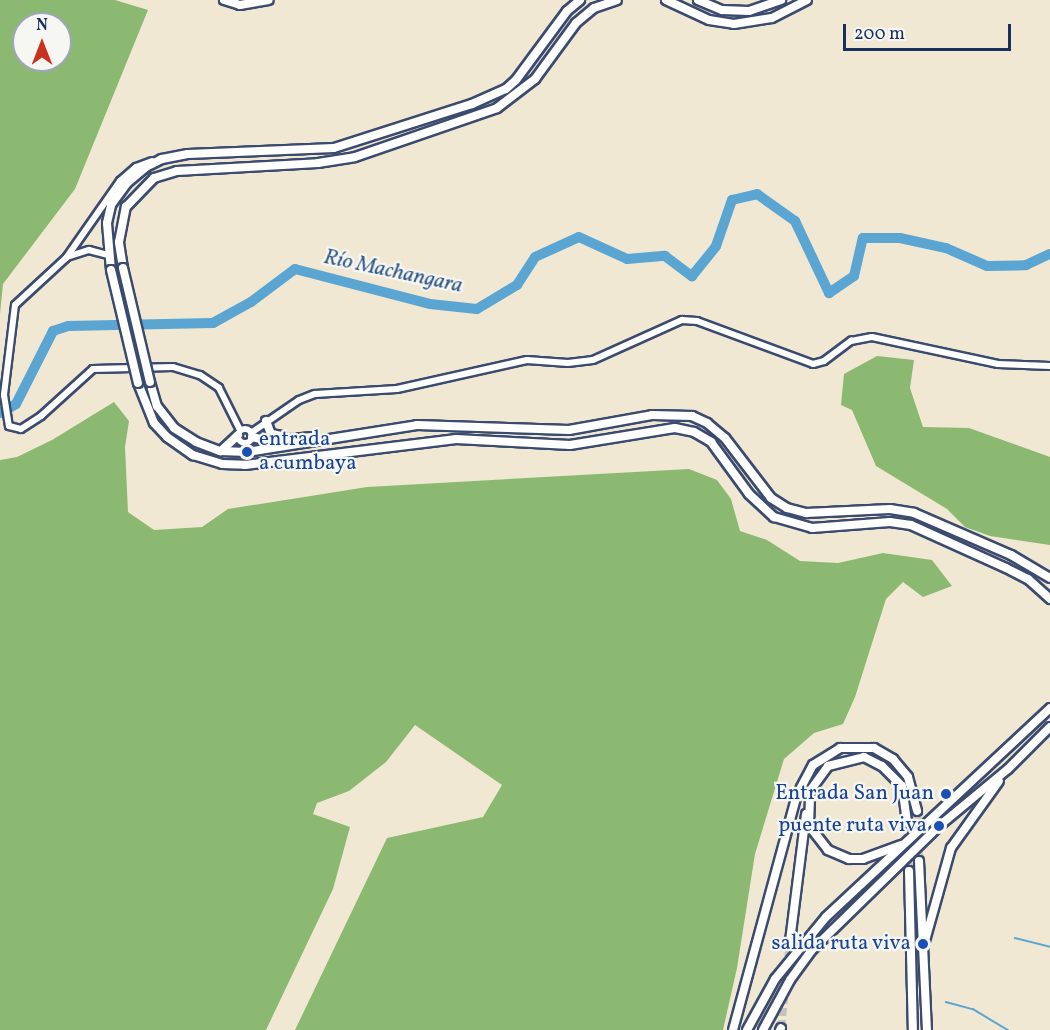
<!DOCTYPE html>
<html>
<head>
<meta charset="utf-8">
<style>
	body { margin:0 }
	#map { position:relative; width:1050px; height:1030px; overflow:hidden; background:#f0e8d2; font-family:Vollkorn,serif }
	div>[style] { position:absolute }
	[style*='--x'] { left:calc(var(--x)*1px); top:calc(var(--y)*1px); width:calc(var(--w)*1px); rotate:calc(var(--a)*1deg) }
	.forest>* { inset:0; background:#8cb972 }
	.stream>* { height:1.5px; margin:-0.75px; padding:0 0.75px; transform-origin:0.75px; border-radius:0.75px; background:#5aa5d2 }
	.river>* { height:10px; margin:-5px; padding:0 5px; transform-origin:5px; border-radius:5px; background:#5aa5d2 }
	.trunk-tunnel>* { height:8px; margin-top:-4px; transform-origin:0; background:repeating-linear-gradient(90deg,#c5c3bb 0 8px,transparent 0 12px) }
	.roads { filter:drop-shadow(2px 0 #3b4b6f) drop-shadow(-2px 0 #3b4b6f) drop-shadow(0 2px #3b4b6f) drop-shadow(0 -2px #3b4b6f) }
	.tertiary>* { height:6px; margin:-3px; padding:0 3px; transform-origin:3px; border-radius:3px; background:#fff }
	.tertiary>.ring { margin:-3px; padding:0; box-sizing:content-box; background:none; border:6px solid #fff; border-radius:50% }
	.primary>* { height:8px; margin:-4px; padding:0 4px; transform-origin:4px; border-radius:4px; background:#fff }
	.trunk>* { height:8px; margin:-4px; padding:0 4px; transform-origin:4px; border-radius:4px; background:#fff }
	.bridges { filter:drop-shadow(2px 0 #3b4b6f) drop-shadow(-2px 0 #3b4b6f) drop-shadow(0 2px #3b4b6f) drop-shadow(0 -2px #3b4b6f) }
	.trunk-bridge>* { height:8px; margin:-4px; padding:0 4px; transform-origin:4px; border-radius:4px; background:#fff }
	.dots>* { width:16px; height:16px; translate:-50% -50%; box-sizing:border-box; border:3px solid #f6f6f2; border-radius:50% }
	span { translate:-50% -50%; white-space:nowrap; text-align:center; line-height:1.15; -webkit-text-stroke:4.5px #f6f6f2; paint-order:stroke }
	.transit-label { font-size:21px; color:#164399 }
	.left { translate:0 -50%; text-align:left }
	.right { translate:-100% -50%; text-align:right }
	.water-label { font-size:22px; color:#315887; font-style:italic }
	.north { position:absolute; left:12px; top:12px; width:60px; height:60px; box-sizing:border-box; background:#f6f6f2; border:2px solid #9ea6b7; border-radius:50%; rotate:0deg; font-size:16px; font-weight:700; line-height:24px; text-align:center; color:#1b2f5e }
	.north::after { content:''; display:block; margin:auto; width:21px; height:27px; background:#c8321e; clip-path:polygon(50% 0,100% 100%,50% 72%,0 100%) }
	.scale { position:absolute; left:843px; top:24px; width:168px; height:27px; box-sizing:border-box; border:3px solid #1b2f5e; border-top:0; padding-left:8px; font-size:18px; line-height:21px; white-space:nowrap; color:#1b2f5e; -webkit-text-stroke:4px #f6f6f2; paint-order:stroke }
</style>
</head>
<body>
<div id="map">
	<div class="forest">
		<div style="clip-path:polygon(evenodd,0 0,115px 0,148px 10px,75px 189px,3px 284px,0 314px,0 0,24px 24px,60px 24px,60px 60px,24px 60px,24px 24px)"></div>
		<div style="clip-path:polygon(877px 356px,914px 360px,910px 388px,923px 427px,969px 428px,1050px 457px,1050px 545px,990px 536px,965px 527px,947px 509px,876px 466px,852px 410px,841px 405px,844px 374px)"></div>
		<div style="clip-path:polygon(114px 402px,129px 421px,125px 447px,128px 512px,154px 530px,202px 527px,228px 509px,367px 487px,689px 469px,717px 480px,731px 499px,740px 531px,767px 540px,800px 561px,838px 563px,883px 553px,932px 560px,952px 586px,923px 597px,903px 582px,886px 599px,855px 697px,843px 724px,814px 733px,784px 759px,755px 854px,737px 968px,723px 1030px,295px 1030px,387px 838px,483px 817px,502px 785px,415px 725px,386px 762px,349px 791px,317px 803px,313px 814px,350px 827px,333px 889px,266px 1030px,0 1030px,0 460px,17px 457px,52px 440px)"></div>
	</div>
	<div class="stream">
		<div style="--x:1015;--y:938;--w:36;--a:14"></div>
		<div style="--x:946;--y:1002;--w:28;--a:15"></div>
		<div style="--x:973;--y:1009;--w:41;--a:31"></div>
	</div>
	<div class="river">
		<div style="--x:0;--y:413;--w:18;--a:-29"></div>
		<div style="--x:16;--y:404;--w:82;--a:-63.1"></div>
		<div style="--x:53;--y:331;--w:16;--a:-18"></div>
		<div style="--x:68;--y:326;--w:145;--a:-1.2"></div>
		<div style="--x:213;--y:323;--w:43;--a:-28.9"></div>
		<div style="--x:251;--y:302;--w:55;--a:-36.9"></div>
		<div style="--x:295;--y:269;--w:139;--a:14.5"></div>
		<div style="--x:430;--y:304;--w:47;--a:6.1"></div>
		<div style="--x:477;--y:309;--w:47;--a:-31"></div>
		<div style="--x:517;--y:285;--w:33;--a:-57"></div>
		<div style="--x:535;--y:257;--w:48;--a:-24.4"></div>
		<div style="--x:579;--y:237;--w:53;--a:24.6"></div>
		<div style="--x:627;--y:259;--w:38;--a:-5"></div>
		<div style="--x:665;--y:256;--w:34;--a:37"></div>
		<div style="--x:692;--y:276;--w:38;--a:-51"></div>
		<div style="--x:716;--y:246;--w:49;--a:-70.8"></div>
		<div style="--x:732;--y:200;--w:26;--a:-13"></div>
		<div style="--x:757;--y:194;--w:47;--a:35.4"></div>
		<div style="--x:795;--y:221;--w:80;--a:64.7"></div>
		<div style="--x:829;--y:293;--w:30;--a:-34"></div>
		<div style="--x:854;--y:276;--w:39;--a:-77"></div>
		<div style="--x:863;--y:238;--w:37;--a:0"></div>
		<div style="--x:900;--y:238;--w:47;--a:12.3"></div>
		<div style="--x:946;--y:248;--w:45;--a:23.7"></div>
		<div style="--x:987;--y:266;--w:39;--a:-1"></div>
		<div style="--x:1026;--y:265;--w:26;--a:-25"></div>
	</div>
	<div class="trunk-tunnel">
		<div style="--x:917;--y:811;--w:50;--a:87.7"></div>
		<div style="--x:907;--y:823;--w:48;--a:87.6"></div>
		<div style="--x:781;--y:1028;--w:87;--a:-84.1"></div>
	</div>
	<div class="roads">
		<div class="tertiary">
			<div style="--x:152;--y:161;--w:17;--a:159"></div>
			<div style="--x:136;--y:167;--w:21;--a:139"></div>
			<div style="--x:120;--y:181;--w:94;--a:125"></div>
			<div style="--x:66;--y:258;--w:69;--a:137.3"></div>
			<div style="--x:15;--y:305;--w:91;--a:97"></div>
			<div style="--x:4;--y:395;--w:31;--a:81"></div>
			<div style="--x:9;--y:426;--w:12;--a:14"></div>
			<div style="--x:21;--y:429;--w:24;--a:-33"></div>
			<div style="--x:41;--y:416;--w:70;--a:-42.1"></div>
			<div style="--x:93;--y:369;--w:80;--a:-1.4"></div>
			<div style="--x:173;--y:367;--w:28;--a:17"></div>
			<div style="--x:200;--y:375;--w:23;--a:34"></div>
			<div style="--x:219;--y:388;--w:47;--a:63.4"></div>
			<div style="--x:67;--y:257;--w:23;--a:-18"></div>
			<div style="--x:89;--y:250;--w:20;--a:15"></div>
			<div class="ring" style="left:238px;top:429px;width:8px;height:8px"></div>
			<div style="--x:251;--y:433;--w:58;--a:-34.5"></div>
			<div style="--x:299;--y:400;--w:17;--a:-21"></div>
			<div style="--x:315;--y:394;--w:82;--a:-3.5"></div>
			<div style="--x:397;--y:389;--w:133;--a:-12.6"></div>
			<div style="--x:527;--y:360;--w:41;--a:4.2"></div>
			<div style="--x:568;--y:363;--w:25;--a:-7"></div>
			<div style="--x:593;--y:360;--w:98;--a:-24.2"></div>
			<div style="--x:682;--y:320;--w:15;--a:4"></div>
			<div style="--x:697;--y:321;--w:124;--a:20.3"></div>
			<div style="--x:813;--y:364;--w:11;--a:-15"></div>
			<div style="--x:824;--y:361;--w:34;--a:-37"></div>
			<div style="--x:851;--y:341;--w:21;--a:-11"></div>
			<div style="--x:872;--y:337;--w:129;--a:12.1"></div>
			<div style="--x:998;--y:364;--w:52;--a:2.2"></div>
		</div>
		<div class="primary">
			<div style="--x:224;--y:0;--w:17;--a:17"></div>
			<div style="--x:240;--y:5;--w:29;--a:-10"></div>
		</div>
		<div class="trunk">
			<div style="--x:666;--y:0;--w:47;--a:24.9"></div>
			<div style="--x:709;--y:20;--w:25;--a:9"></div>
			<div style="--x:734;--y:24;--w:38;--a:-9"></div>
			<div style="--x:772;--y:18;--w:39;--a:-27"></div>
			<div style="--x:698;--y:0;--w:26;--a:23"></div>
			<div style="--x:722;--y:10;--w:27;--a:2"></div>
			<div style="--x:749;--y:11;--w:34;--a:-19"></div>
			<div style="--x:123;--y:268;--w:26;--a:-99"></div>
			<div style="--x:119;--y:242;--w:36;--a:-79"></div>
			<div style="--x:126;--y:207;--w:40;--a:-46"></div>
			<div style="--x:154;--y:178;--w:24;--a:-17"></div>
			<div style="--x:177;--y:171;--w:141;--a:-3.2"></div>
			<div style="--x:318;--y:163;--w:37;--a:-9"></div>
			<div style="--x:355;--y:157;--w:150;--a:-19"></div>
			<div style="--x:497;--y:108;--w:48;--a:-37.3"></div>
			<div style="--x:535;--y:79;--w:69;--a:-53.8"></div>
			<div style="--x:576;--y:23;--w:23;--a:-40"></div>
			<div style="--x:594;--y:8;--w:24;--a:-19"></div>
			<div style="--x:111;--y:270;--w:47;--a:-94.9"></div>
			<div style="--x:107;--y:223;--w:18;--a:-77"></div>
			<div style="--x:111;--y:205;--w:27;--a:-54"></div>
			<div style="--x:127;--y:183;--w:25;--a:-40"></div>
			<div style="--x:146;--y:167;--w:18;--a:-27"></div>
			<div style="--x:162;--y:159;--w:26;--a:-11"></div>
			<div style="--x:188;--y:154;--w:146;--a:-2.4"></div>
			<div style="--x:334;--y:148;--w:145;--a:-17.7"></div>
			<div style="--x:472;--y:104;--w:37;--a:-24"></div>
			<div style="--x:506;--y:89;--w:13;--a:-42"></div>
			<div style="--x:516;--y:80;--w:86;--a:-53.5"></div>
			<div style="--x:567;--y:11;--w:17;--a:-40"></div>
			<div style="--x:150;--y:382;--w:25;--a:74"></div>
			<div style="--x:157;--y:406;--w:28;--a:52"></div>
			<div style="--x:174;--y:428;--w:26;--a:32"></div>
			<div style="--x:196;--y:442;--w:26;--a:21"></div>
			<div style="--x:220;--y:451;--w:27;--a:2"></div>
			<div style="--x:247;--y:452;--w:172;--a:-9"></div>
			<div style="--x:417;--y:425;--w:152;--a:1.9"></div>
			<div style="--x:569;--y:430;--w:84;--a:-10.2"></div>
			<div style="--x:652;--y:415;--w:40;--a:1.4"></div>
			<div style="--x:692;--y:416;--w:17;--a:25"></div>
			<div style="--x:707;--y:423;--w:23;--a:40"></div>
			<div style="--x:725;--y:438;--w:76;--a:52.5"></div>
			<div style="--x:771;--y:498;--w:19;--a:32"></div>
			<div style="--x:787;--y:508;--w:20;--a:15"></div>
			<div style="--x:806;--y:513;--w:84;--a:-2.7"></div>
			<div style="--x:890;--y:509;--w:24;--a:9"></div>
			<div style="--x:914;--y:513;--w:106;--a:23.4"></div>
			<div style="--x:1011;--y:555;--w:45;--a:30.5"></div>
			<div style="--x:138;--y:383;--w:43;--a:68.2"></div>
			<div style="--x:154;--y:423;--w:19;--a:47"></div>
			<div style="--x:167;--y:437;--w:32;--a:35"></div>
			<div style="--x:193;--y:455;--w:30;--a:17"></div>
			<div style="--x:222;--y:464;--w:23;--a:2"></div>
			<div style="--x:245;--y:465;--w:213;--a:-7"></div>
			<div style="--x:456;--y:439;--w:114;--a:3"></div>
			<div style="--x:570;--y:445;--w:106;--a:-9.2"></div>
			<div style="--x:675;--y:428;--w:19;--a:12"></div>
			<div style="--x:694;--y:432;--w:20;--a:30"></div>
			<div style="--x:711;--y:442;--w:64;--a:53.8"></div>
			<div style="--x:749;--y:494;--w:34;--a:43"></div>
			<div style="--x:774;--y:517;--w:40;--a:16"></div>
			<div style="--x:812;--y:528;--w:78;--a:-4.4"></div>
			<div style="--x:890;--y:522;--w:21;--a:8"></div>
			<div style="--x:911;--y:525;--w:104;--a:24.4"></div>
			<div style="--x:1006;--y:568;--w:25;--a:27"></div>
			<div style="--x:1028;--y:579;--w:30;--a:42"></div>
			<div style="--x:266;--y:421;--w:14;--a:69"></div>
			<div style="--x:271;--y:434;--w:11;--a:10"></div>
			<div style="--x:252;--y:437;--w:18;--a:13"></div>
			<div style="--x:270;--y:441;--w:42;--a:-5.4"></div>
			<div style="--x:222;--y:450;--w:22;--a:-43"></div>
			<div style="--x:901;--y:845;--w:40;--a:159.8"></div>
			<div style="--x:863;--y:859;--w:14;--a:180"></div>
			<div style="--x:849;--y:859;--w:23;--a:-157"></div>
			<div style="--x:828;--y:850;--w:31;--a:-128"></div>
			<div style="--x:809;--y:826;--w:35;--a:-88"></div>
			<div style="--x:810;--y:791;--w:31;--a:-54"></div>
			<div style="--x:828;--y:766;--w:37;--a:-14"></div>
			<div style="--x:864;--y:757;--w:20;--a:27"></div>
			<div style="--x:882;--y:766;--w:28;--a:45"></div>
			<div style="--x:902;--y:786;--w:37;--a:82"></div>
			<div style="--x:919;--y:861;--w:169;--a:87.3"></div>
			<div style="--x:909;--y:871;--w:159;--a:88.6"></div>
			<div style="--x:790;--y:941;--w:128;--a:-82.8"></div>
			<div style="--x:923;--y:948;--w:104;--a:-74.4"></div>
			<div style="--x:951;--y:848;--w:82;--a:-54.4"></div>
			<div style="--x:733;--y:1030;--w:244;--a:-74.8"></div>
			<div style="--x:797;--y:795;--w:34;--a:-62"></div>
			<div style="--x:813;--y:765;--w:32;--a:-32"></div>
			<div style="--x:840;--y:748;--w:34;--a:0"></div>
			<div style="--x:874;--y:748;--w:22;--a:30"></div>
			<div style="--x:893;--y:759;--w:23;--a:50"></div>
			<div style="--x:908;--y:777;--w:35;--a:75"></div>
			<div style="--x:747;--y:1030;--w:58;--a:-61.2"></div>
			<div style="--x:775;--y:979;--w:80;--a:-50.6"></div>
			<div style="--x:826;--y:917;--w:306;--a:-43"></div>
			<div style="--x:763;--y:1030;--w:57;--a:-61.6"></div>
			<div style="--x:790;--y:980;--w:36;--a:-54"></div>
			<div style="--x:811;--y:951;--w:179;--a:-44.3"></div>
			<div style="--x:939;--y:826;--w:89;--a:-39.6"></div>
			<div style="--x:1008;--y:769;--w:59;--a:-45"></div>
			<div style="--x:780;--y:1030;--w:2;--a:-63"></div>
		</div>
	</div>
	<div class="bridges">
		<div class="trunk-bridge">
			<div style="--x:123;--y:268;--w:117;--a:76.7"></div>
			<div style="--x:111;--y:270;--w:116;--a:76.6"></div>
		</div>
	</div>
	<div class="dots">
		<div style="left:247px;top:452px;background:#1a4fb4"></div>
		<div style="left:946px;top:794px;background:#1a4fb4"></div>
		<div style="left:939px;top:826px;background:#1a4fb4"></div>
		<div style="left:923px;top:944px;background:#1a4fb4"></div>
	</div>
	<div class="transit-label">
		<span class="left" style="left:259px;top:452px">entrada<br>a cumbaya</span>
		<span class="right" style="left:934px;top:794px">Entrada San Juan</span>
		<span class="right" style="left:927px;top:826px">puente ruta viva</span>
		<span class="right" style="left:911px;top:944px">salida ruta viva</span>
	</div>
	<div class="water-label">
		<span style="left:393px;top:272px;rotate:12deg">Río Machangara</span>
	</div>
	<div class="north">N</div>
	<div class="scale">200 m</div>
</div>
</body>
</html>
